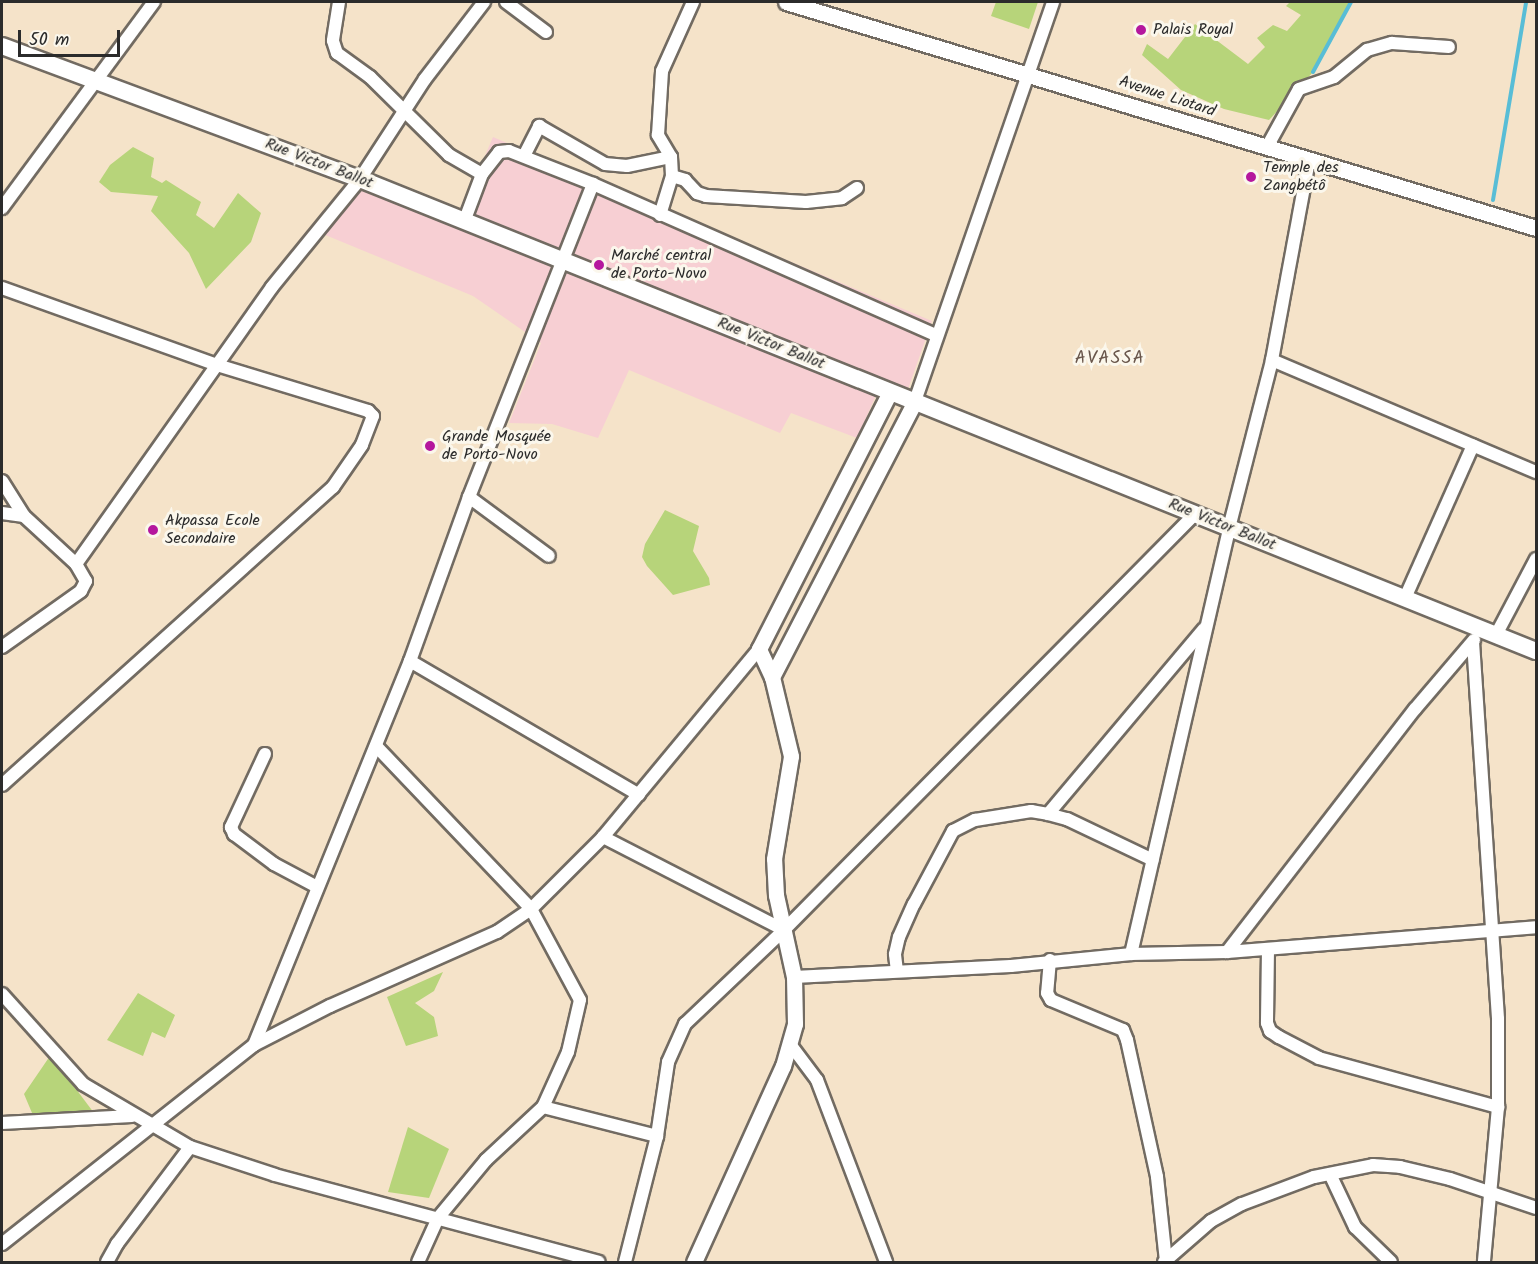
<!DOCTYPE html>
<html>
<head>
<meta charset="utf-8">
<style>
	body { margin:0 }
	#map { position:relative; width:1538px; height:1264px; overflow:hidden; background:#f5e3c9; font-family:Kalam,sans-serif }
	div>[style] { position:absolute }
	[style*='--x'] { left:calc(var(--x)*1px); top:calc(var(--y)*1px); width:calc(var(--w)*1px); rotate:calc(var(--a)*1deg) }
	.built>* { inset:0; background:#f7cfd3 }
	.green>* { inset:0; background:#b7d47a }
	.stream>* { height:4px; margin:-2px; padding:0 2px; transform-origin:2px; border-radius:2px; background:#58bdd6 }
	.roads { filter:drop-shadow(2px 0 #726b62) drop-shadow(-2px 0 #726b62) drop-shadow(0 2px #726b62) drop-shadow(0 -2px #726b62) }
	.minor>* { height:12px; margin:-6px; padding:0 6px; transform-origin:6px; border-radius:6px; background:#fff }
	.tertiary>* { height:15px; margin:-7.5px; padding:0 7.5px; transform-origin:7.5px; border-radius:7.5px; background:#fff }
	.secondary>* { height:16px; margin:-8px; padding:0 8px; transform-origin:8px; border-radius:8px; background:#fff }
	.dots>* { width:16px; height:16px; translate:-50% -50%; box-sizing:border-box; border:3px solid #fbf7ec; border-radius:50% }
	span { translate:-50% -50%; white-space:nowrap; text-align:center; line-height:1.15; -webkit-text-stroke:6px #fbf7ec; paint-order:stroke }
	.poi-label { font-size:16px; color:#2b2b2b }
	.left { translate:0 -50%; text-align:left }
	.street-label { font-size:16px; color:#2b2b2b }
	.neighbourhood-label { font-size:18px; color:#69564b; letter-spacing:1.5px }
	.frame { position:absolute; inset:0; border:3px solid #2b2b2b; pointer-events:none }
	.scale { position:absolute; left:18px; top:30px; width:102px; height:27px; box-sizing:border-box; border:3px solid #2b2b2b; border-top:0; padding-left:8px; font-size:18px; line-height:21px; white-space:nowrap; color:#2b2b2b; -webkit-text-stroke:4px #fbf7ec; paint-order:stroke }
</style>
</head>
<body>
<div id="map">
	<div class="built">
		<div style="clip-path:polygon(493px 137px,932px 321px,907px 392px,882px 382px,857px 438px,791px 413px,780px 433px,629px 370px,598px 438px,552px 424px,509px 423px,541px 343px,473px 296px,323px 234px,361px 185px,455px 226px)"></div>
	</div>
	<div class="green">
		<div style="clip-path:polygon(996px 2px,1038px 2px,1029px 29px,991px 16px)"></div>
		<div style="clip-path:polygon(1290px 2px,1351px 2px,1313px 72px,1269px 120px,1224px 109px,1181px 90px,1142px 55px,1147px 44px,1168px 59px,1195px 24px,1248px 64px,1265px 47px,1257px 38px,1273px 25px,1287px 31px,1301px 15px,1286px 6px)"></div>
		<div style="clip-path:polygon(133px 147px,154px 158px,151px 177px,162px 183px,166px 180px,201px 202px,196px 215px,214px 228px,238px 193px,261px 213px,251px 242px,206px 289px,189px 253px,151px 211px,158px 196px,111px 192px,99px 182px,110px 165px)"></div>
		<div style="clip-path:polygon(665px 510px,699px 526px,693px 551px,709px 578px,710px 585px,673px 595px,647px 566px,642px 557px,645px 544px)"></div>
		<div style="clip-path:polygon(443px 972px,434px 991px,415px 1003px,434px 1017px,438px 1036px,406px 1046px,387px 997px)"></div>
		<div style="clip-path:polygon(138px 993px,175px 1015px,165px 1038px,152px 1032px,143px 1056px,107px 1040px)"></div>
		<div style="clip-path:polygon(52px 1053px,67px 1077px,97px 1117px,35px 1120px,24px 1094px)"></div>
		<div style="clip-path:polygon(408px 1127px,449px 1149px,429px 1198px,388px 1192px)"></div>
	</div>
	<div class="stream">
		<div style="--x:1313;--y:72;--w:80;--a:-61.5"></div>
		<div style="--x:1493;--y:200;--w:201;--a:-80.5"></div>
	</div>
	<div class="roads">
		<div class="minor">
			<div style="--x:339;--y:2;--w:39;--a:99"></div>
			<div style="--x:333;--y:41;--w:13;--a:72"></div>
			<div style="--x:337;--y:53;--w:41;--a:36"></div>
			<div style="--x:370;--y:77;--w:111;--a:44.6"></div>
			<div style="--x:449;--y:155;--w:38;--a:30"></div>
			<div style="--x:506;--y:2;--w:50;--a:36.9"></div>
			<div style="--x:1267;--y:147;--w:66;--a:-61.1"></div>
			<div style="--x:1299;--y:89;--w:37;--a:-19"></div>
			<div style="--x:1334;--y:77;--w:43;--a:-39.3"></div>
			<div style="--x:1367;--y:50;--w:26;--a:-16"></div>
			<div style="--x:1392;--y:43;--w:57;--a:4"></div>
			<div style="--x:524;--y:156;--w:34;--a:-63"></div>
			<div style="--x:539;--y:126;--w:76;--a:29.9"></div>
			<div style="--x:605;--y:164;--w:22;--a:5"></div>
			<div style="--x:627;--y:166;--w:45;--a:-11.6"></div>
			<div style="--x:672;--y:176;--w:14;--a:17"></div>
			<div style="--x:685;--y:180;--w:18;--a:47"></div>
			<div style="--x:697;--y:193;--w:9;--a:18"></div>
			<div style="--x:706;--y:196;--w:100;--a:3.4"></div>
			<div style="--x:806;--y:202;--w:36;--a:-6"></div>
			<div style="--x:842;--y:198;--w:18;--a:-34"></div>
			<div style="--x:2;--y:208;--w:256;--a:-53.6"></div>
			<div style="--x:660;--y:215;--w:41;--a:-72.9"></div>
			<div style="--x:672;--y:176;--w:19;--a:-93"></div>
			<div style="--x:671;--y:157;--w:26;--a:-121"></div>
			<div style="--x:658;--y:135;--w:64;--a:-86.4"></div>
			<div style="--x:662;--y:71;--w:76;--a:-65.8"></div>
			<div style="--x:464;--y:222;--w:51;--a:-69.4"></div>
			<div style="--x:482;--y:174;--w:28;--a:-52"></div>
			<div style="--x:499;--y:152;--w:10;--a:-6"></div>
			<div style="--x:509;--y:151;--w:90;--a:21.4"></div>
			<div style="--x:593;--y:184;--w:375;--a:23.8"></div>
			<div style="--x:2;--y:288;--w:228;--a:19.7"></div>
			<div style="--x:217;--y:365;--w:158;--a:16.9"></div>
			<div style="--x:368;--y:411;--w:7;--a:45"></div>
			<div style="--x:373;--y:416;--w:31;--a:111"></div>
			<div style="--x:362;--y:445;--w:51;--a:124.6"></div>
			<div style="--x:333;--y:487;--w:445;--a:138"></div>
			<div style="--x:1272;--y:360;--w:287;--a:23"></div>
			<div style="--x:915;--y:401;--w:422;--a:-70.9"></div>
			<div style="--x:2;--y:481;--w:41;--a:57.8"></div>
			<div style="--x:24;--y:516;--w:71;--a:42.7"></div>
			<div style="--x:76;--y:564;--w:20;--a:60"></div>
			<div style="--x:86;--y:581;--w:11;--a:117"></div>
			<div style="--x:81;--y:591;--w:97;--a:144.7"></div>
			<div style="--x:469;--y:497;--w:99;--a:36.4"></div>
			<div style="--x:2;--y:513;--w:22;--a:8"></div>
			<div style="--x:76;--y:564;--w:339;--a:-54.7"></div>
			<div style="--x:272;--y:287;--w:139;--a:-50.8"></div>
			<div style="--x:360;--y:179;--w:119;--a:-57"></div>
			<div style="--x:425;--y:79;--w:97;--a:-52.5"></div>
			<div style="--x:1405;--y:598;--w:167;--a:-66"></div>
			<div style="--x:1496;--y:635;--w:86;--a:-62.2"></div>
			<div style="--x:1473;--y:642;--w:378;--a:86.2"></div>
			<div style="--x:1498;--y:1019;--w:88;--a:90"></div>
			<div style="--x:1498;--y:1107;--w:156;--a:95.2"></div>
			<div style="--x:410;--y:661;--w:265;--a:30.3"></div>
			<div style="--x:376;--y:746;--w:225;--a:46.4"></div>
			<div style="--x:531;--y:909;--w:103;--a:61.7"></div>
			<div style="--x:580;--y:1000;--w:53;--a:103"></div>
			<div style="--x:568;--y:1052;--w:60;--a:114.4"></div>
			<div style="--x:543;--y:1107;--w:78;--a:137.1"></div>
			<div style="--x:486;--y:1160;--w:75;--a:129.6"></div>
			<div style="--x:438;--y:1218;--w:48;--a:114.4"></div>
			<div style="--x:265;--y:754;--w:81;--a:115"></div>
			<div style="--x:231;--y:827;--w:8;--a:67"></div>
			<div style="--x:234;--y:834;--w:50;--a:36.9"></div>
			<div style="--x:274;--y:864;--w:49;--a:28.1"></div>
			<div style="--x:1048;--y:814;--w:242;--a:-49.9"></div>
			<div style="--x:603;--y:837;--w:203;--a:27.2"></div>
			<div style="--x:1268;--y:949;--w:74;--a:90.8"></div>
			<div style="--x:1267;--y:1023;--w:9;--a:69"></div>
			<div style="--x:1270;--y:1031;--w:11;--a:34"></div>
			<div style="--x:1279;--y:1037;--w:45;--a:27.7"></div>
			<div style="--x:1319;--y:1058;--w:186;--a:15.3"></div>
			<div style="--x:1227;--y:952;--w:307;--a:-52.3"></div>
			<div style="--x:1415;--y:709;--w:91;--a:-49.5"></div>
			<div style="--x:1131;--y:954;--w:437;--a:-77"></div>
			<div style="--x:1229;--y:528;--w:173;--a:-75.6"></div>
			<div style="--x:1272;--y:360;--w:203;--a:-79.5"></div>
			<div style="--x:1050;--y:960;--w:33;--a:95"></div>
			<div style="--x:1047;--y:993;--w:8;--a:60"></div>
			<div style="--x:1051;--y:1000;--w:78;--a:22.6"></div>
			<div style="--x:1123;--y:1030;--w:11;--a:68"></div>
			<div style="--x:1127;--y:1040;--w:140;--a:77.6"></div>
			<div style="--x:1157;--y:1177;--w:84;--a:83.9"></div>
			<div style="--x:897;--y:971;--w:17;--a:-97"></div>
			<div style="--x:895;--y:954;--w:17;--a:-77"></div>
			<div style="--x:899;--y:937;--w:36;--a:-66"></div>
			<div style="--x:914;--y:904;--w:83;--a:-61.9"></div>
			<div style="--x:953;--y:831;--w:25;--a:-27"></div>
			<div style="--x:975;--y:820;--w:57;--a:-9.1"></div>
			<div style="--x:1031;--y:811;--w:17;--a:10"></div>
			<div style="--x:1048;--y:814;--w:20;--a:15"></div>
			<div style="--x:1067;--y:819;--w:95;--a:25.5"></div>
			<div style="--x:794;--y:977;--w:217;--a:-2.9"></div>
			<div style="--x:1011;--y:966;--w:121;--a:-5.7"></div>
			<div style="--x:1131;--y:954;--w:96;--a:-1.2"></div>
			<div style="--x:1227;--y:952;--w:310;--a:-4.6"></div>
			<div style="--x:2;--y:994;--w:121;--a:48"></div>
			<div style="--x:83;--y:1084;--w:124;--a:30.5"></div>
			<div style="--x:190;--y:1147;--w:89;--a:18.2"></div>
			<div style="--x:275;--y:1175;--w:335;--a:15"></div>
			<div style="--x:790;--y:1044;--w:45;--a:53.1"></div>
			<div style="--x:817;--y:1080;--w:195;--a:69.2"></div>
			<div style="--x:254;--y:1045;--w:414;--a:-67.9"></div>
			<div style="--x:410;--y:661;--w:174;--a:-70.2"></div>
			<div style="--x:469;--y:497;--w:337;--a:-68.4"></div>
			<div style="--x:543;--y:1107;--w:118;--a:14.3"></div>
			<div style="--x:2;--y:1123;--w:130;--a:-3.1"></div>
			<div style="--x:1330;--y:1174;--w:59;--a:64.7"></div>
			<div style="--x:1355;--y:1227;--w:50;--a:44.2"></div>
			<div style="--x:2;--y:1244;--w:321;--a:-38.3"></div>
			<div style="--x:254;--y:1045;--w:85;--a:-27.2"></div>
			<div style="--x:330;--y:1006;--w:183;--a:-23.9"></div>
			<div style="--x:497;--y:932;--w:41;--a:-34.1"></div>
			<div style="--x:531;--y:909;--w:102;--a:-45"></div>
			<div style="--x:603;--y:837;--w:244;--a:-50.3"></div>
			<div style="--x:107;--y:1262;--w:21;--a:-61"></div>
			<div style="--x:117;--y:1244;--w:121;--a:-53"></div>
			<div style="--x:625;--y:1262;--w:130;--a:-75.7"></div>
			<div style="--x:657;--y:1136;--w:75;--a:-81.5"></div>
			<div style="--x:668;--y:1062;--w:42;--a:-65.9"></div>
			<div style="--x:685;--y:1024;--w:137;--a:-43.5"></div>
			<div style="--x:784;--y:930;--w:583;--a:-45.35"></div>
			<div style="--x:1164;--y:1262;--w:62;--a:-41.1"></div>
			<div style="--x:1211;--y:1221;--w:35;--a:-29"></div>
			<div style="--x:1242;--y:1204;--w:77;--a:-20.6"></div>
			<div style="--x:1314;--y:1177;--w:60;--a:-11.5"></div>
			<div style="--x:1373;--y:1165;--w:27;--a:4"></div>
			<div style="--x:1400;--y:1167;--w:51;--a:13.5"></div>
			<div style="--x:1450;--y:1179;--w:91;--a:18.6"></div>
		</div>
		<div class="tertiary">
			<div style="--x:786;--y:2;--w:783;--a:16.77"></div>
			<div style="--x:772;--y:677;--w:311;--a:-62.6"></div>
			<div style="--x:694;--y:1262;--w:215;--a:-65.6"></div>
			<div style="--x:783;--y:1066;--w:44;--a:-74.1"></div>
			<div style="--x:795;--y:1024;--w:47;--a:-91.2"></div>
			<div style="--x:794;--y:977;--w:84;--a:-102.4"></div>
			<div style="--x:776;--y:895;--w:36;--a:-93"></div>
			<div style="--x:774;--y:859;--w:104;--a:-80.6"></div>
			<div style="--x:791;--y:756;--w:81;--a:-103.5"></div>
			<div style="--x:772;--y:677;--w:31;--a:-115"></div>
			<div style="--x:759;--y:649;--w:288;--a:-63"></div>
		</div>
		<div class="secondary">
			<div style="--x:2;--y:46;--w:382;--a:20.4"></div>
			<div style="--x:360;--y:179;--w:1267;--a:21.87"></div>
		</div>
	</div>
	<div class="dots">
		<div style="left:1141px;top:30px;background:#b5179e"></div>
		<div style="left:1251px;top:177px;background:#b5179e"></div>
		<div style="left:599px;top:265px;background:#b5179e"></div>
		<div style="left:430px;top:446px;background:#b5179e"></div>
		<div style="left:153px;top:530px;background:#b5179e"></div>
	</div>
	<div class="poi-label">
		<span class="left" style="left:1153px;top:30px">Palais Royal</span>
		<span class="left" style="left:1263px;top:177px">Temple des<br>Zangbétô</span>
		<span class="left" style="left:611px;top:265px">Marché central<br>de Porto-Novo</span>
		<span class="left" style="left:442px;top:446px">Grande Mosquée<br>de Porto-Novo</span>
		<span class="left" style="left:165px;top:530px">Akpassa Ecole<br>Secondaire</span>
	</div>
	<div class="street-label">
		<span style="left:1167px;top:97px;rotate:18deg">Avenue Liotard</span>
		<span style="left:319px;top:164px;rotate:21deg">Rue Victor Ballot</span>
		<span style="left:771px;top:344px;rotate:22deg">Rue Victor Ballot</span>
		<span style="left:1222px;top:525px;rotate:22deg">Rue Victor Ballot</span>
	</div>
	<div class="neighbourhood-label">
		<span style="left:1110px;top:359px">AVASSA</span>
	</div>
	<div class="frame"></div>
	<div class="scale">50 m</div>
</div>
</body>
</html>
